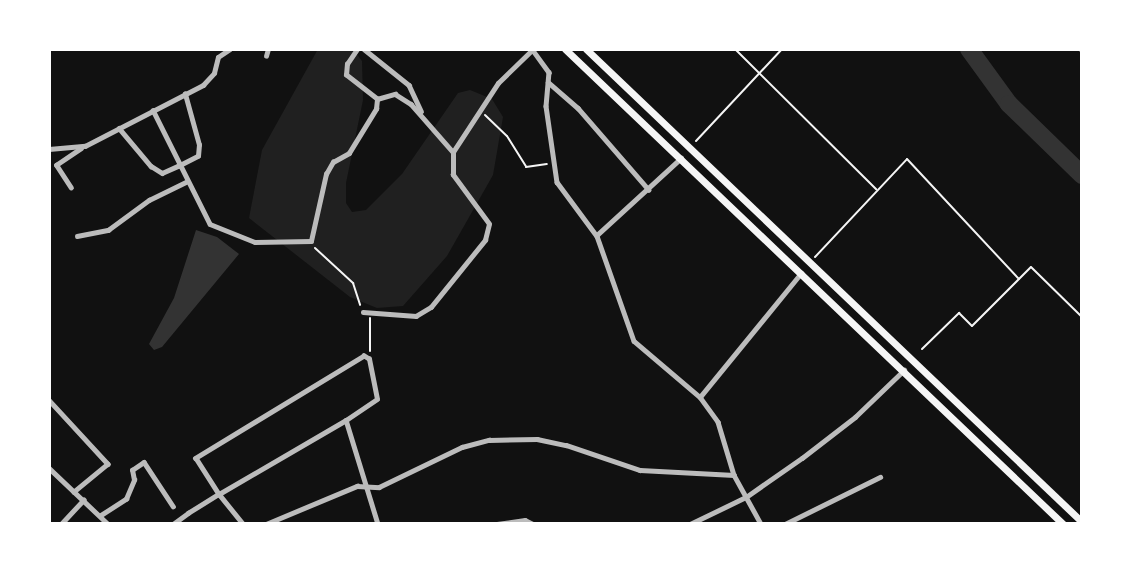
<!DOCTYPE html>
<html>
<head>
<meta charset="utf-8">
<style>
	body { margin:0 }
	#map { position:relative; width:1131px; height:573px; overflow:hidden; background:#111; font-family:Figtree,sans-serif }
	div>[style] { position:absolute }
	[style*='--x'] { left:calc(var(--x)*1px); top:calc(var(--y)*1px); width:calc(var(--w)*1px); rotate:calc(var(--a)*1deg) }
	.green>* { inset:0; background:#202020 }
	.water>* { inset:0; background:#333 }
	.river>* { height:18px; margin:-9px; padding:0 9px; transform-origin:9px; border-radius:9px; background:#333 }
	.path>* { height:2px; margin:-1px; padding:0 1px; transform-origin:1px; border-radius:1px; background:#f5f5f5 }
	.minor>* { height:4.5px; margin:-2.25px; padding:0 2.25px; transform-origin:2.25px; border-radius:2.25px; background:#bcbcbc }
	.primary>* { height:7px; margin:-3.5px; padding:0 3.5px; transform-origin:3.5px; border-radius:3.5px; background:#f5f5f5 }
	span { translate:-50% -50%; white-space:nowrap; text-align:center; line-height:1.15; -webkit-text-stroke:5px #fff; paint-order:stroke }
	.frame { position:absolute; inset:0; border:51px solid #fff; pointer-events:none }
</style>
</head>
<body>
<div id="map">
	<div class="green">
		<div style="clip-path:polygon(318px 49px,353px 49px,362px 61px,363px 100px,346px 183px,346px 203px,352px 212px,366px 210px,402px 174px,458px 93px,470px 90px,492px 99px,503px 117px,493px 175px,447px 256px,403px 306px,377px 308px,350px 297px,249px 218px,262px 150px)"></div>
	</div>
	<div class="water">
		<div style="clip-path:polygon(196px 230px,217px 237px,239px 254px,162px 347px,154px 350px,149px 344px,174px 298px)"></div>
	</div>
	<div class="river">
		<div style="--x:969;--y:49;--w:68;--a:54"></div>
		<div style="--x:1009;--y:104;--w:102;--a:44.2"></div>
	</div>
	<div class="path">
		<div style="--x:735;--y:49;--w:199;--a:44.8"></div>
		<div style="--x:1079;--y:49;--w:5;--a:53"></div>
		<div style="--x:485;--y:115;--w:30;--a:44"></div>
		<div style="--x:507;--y:136;--w:36;--a:58"></div>
		<div style="--x:526;--y:167;--w:21;--a:-8"></div>
		<div style="--x:696;--y:141;--w:126;--a:-46.9"></div>
		<div style="--x:315;--y:248;--w:52;--a:42.6"></div>
		<div style="--x:353;--y:283;--w:23;--a:72"></div>
		<div style="--x:815;--y:257;--w:134;--a:-46.8"></div>
		<div style="--x:907;--y:159;--w:164;--a:47"></div>
		<div style="--x:370;--y:318;--w:33;--a:90"></div>
		<div style="--x:922;--y:349;--w:52;--a:-44.2"></div>
		<div style="--x:959;--y:313;--w:18;--a:45"></div>
		<div style="--x:972;--y:326;--w:83;--a:-45"></div>
		<div style="--x:1031;--y:267;--w:71;--a:44.4"></div>
	</div>
	<div class="minor">
		<div style="--x:364;--y:49;--w:58;--a:38.7"></div>
		<div style="--x:409;--y:85;--w:29;--a:65"></div>
		<div style="--x:532;--y:49;--w:29;--a:54"></div>
		<div style="--x:549;--y:72;--w:34;--a:95"></div>
		<div style="--x:546;--y:106;--w:77;--a:81.8"></div>
		<div style="--x:557;--y:182;--w:67;--a:53.5"></div>
		<div style="--x:597;--y:236;--w:111;--a:70.6"></div>
		<div style="--x:634;--y:341;--w:87;--a:40.3"></div>
		<div style="--x:700;--y:397;--w:31;--a:54"></div>
		<div style="--x:718;--y:422;--w:55;--a:73.2"></div>
		<div style="--x:734;--y:475;--w:56;--a:61.1"></div>
		<div style="--x:266;--y:56;--w:7;--a:-74"></div>
		<div style="--x:548;--y:82;--w:40;--a:41"></div>
		<div style="--x:578;--y:108;--w:108;--a:49.1"></div>
		<div style="--x:377;--y:99;--w:19;--a:-16"></div>
		<div style="--x:395;--y:94;--w:19;--a:32"></div>
		<div style="--x:411;--y:104;--w:64;--a:48.8"></div>
		<div style="--x:153;--y:110;--w:127;--a:63.4"></div>
		<div style="--x:210;--y:224;--w:48;--a:21.8"></div>
		<div style="--x:255;--y:242;--w:56;--a:-1"></div>
		<div style="--x:311;--y:241;--w:69;--a:-77.4"></div>
		<div style="--x:326;--y:174;--w:14;--a:-60"></div>
		<div style="--x:333;--y:162;--w:18;--a:-29"></div>
		<div style="--x:349;--y:153;--w:52;--a:-58.5"></div>
		<div style="--x:376;--y:109;--w:10;--a:-84"></div>
		<div style="--x:377;--y:99;--w:39;--a:-142"></div>
		<div style="--x:346;--y:75;--w:11;--a:-85"></div>
		<div style="--x:347;--y:64;--w:18;--a:-56"></div>
		<div style="--x:119;--y:128;--w:50;--a:49.9"></div>
		<div style="--x:151;--y:166;--w:13;--a:32"></div>
		<div style="--x:162;--y:173;--w:17;--a:-24"></div>
		<div style="--x:178;--y:166;--w:22;--a:-27"></div>
		<div style="--x:198;--y:156;--w:11;--a:-85"></div>
		<div style="--x:199;--y:145;--w:53;--a:-105.4"></div>
		<div style="--x:49;--y:149;--w:36;--a:-5"></div>
		<div style="--x:85;--y:146;--w:133;--a:-27.3"></div>
		<div style="--x:203;--y:85;--w:16;--a:-47"></div>
		<div style="--x:214;--y:73;--w:16;--a:-76"></div>
		<div style="--x:218;--y:57;--w:14;--a:-34"></div>
		<div style="--x:71;--y:188;--w:27;--a:-123"></div>
		<div style="--x:56;--y:165;--w:30;--a:-34"></div>
		<div style="--x:597;--y:235;--w:114;--a:-42.5"></div>
		<div style="--x:77;--y:236;--w:32;--a:-11"></div>
		<div style="--x:108;--y:230;--w:51;--a:-36.2"></div>
		<div style="--x:149;--y:200;--w:41;--a:-25.9"></div>
		<div style="--x:363;--y:312;--w:53;--a:4.3"></div>
		<div style="--x:416;--y:316;--w:17;--a:-31"></div>
		<div style="--x:431;--y:307;--w:86;--a:-51.1"></div>
		<div style="--x:485;--y:240;--w:16;--a:-76"></div>
		<div style="--x:489;--y:224;--w:61;--a:-126.3"></div>
		<div style="--x:453;--y:175;--w:23;--a:-90"></div>
		<div style="--x:453;--y:152;--w:82;--a:-56.9"></div>
		<div style="--x:498;--y:83;--w:49;--a:-44.2"></div>
		<div style="--x:700;--y:397;--w:160;--a:-50.8"></div>
		<div style="--x:49;--y:400;--w:87;--a:47.3"></div>
		<div style="--x:108;--y:464;--w:44;--a:140.5"></div>
		<div style="--x:346;--y:420;--w:109;--a:72.9"></div>
		<div style="--x:49;--y:468;--w:81;--a:43.5"></div>
		<div style="--x:101;--y:515;--w:30;--a:-33"></div>
		<div style="--x:126;--y:499;--w:21;--a:-67"></div>
		<div style="--x:134;--y:480;--w:10;--a:-101"></div>
		<div style="--x:132;--y:470;--w:14;--a:-34"></div>
		<div style="--x:144;--y:462;--w:53;--a:56.6"></div>
		<div style="--x:61;--y:524;--w:33;--a:-47"></div>
		<div style="--x:173;--y:524;--w:19;--a:-36"></div>
		<div style="--x:188;--y:513;--w:36;--a:-32"></div>
		<div style="--x:219;--y:494;--w:147;--a:-30.2"></div>
		<div style="--x:346;--y:420;--w:37;--a:-34"></div>
		<div style="--x:377;--y:399;--w:41;--a:-101.3"></div>
		<div style="--x:369;--y:359;--w:6;--a:-149"></div>
		<div style="--x:364;--y:356;--w:197;--a:148.7"></div>
		<div style="--x:196;--y:458;--w:43;--a:57.4"></div>
		<div style="--x:219;--y:494;--w:38;--a:51"></div>
		<div style="--x:266;--y:524;--w:99;--a:-22.7"></div>
		<div style="--x:357;--y:486;--w:22;--a:3"></div>
		<div style="--x:379;--y:487;--w:92;--a:-25.7"></div>
		<div style="--x:462;--y:447;--w:28;--a:-15"></div>
		<div style="--x:489;--y:440;--w:48;--a:-1.2"></div>
		<div style="--x:537;--y:439;--w:30;--a:12"></div>
		<div style="--x:566;--y:445;--w:78;--a:18.7"></div>
		<div style="--x:640;--y:470;--w:94;--a:3"></div>
		<div style="--x:497;--y:524;--w:28;--a:-8"></div>
		<div style="--x:525;--y:520;--w:9;--a:27"></div>
		<div style="--x:690;--y:524;--w:62;--a:-25.7"></div>
		<div style="--x:746;--y:497;--w:68;--a:-34.9"></div>
		<div style="--x:802;--y:458;--w:67;--a:-37.7"></div>
		<div style="--x:855;--y:417;--w:68;--a:-43.8"></div>
		<div style="--x:785;--y:524;--w:106;--a:-26.3"></div>
	</div>
	<div class="primary">
		<div style="--x:565;--y:49;--w:688;--a:43.65"></div>
		<div style="--x:586;--y:49;--w:685;--a:43.64"></div>
	</div>
	<div class="frame"></div>
</div>
</body>
</html>
